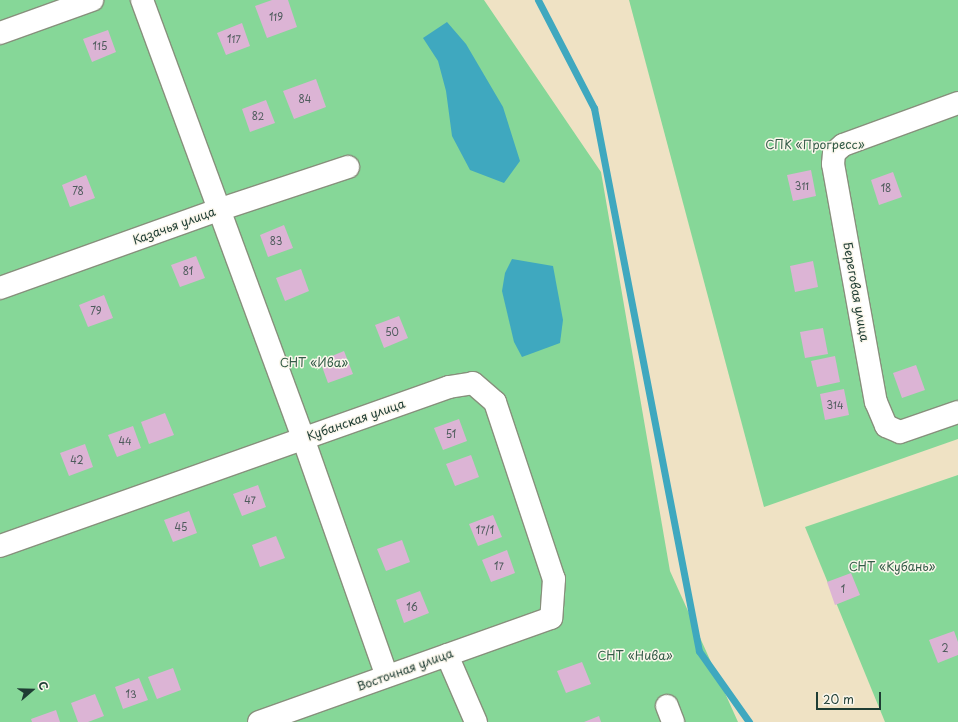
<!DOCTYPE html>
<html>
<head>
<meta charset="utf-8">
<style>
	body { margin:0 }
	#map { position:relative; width:958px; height:722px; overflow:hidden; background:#efe2c4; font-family:"Playpen Sans",sans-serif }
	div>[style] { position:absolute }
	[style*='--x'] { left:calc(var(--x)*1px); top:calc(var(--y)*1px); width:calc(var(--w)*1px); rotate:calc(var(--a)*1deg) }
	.green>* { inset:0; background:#86d798 }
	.water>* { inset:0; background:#3fa8bf }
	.stream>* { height:7px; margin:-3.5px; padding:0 3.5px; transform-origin:3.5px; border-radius:3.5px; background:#3fa8bf }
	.building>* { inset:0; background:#dcb4d5 }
	.roads { filter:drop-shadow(1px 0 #87907c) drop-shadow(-1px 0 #87907c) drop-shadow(0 1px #87907c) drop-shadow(0 -1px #87907c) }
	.minor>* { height:22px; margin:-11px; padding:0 11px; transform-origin:11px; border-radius:11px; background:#fff }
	span { translate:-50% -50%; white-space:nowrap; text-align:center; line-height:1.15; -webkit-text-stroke:3px #fbf7ec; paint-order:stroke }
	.number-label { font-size:10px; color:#4e5b5c }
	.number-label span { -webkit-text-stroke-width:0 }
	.park-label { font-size:12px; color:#345c48 }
	.street-label { font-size:12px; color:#1f3d34 }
	.north { position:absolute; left:12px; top:670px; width:40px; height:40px; -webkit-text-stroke:3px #fbf7ec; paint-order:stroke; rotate:70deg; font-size:11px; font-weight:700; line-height:16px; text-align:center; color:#1f3d34 }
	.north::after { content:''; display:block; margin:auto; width:14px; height:18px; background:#1f3d34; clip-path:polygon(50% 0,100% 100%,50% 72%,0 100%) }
	.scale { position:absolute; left:816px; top:692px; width:65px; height:18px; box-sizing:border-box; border:2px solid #1f3d34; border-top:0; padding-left:5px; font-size:12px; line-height:14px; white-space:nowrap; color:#1f3d34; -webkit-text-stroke:3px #fbf7ec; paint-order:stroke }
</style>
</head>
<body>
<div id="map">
	<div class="green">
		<div style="clip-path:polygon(0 0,484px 0,601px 172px,670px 571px,738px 722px,0 722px)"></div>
		<div style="clip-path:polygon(629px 0,958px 0,958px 439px,764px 507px)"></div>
		<div style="clip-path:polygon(958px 475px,958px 722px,885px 722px,805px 527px)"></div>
	</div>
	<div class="water">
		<div style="clip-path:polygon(447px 22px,466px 44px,503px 107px,520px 161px,504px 183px,470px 170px,452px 136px,446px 91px,438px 61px,423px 38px)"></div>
		<div style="clip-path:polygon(512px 259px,553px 266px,563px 320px,560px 343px,522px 357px,514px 342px,502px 291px,505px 273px)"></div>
	</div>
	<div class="stream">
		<div style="--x:538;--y:0;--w:122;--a:62.6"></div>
		<div style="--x:594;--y:108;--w:553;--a:79.06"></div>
		<div style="--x:699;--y:651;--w:87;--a:54.8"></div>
	</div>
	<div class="building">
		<div style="clip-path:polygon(272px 0,288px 0,297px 27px,267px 38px,255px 6px)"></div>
		<div style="clip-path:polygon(242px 23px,250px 46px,226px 55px,217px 33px)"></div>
		<div style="clip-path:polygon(108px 30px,116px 52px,92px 62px,83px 39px)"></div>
		<div style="clip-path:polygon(316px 79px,326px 107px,294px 119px,283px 91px)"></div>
		<div style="clip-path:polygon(266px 100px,275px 123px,250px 132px,242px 109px)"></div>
		<div style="clip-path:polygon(811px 170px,816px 196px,793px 201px,787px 175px)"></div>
		<div style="clip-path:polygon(893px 172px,902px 197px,879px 205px,871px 180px)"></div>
		<div style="clip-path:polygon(86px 175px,95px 198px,70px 207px,62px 185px)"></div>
		<div style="clip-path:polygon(284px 225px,293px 248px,268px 257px,260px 235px)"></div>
		<div style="clip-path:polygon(196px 256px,205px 278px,180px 287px,171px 265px)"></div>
		<div style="clip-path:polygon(813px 261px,818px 287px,795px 292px,790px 266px)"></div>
		<div style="clip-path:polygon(301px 269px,309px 291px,285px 301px,276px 278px)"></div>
		<div style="clip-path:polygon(104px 295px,113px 318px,88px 327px,79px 305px)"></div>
		<div style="clip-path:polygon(399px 316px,408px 338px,384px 348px,375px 325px)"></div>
		<div style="clip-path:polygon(823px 328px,828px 354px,805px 358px,800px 332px)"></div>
		<div style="clip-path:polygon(344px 351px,353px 374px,328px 383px,320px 361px)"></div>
		<div style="clip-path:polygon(835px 356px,840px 382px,817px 387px,811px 361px)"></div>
		<div style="clip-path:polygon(916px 365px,925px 390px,902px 398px,893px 373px)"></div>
		<div style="clip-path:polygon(844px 389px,849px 415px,825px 420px,820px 394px)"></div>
		<div style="clip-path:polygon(165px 413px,174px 435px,149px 444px,141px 422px)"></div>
		<div style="clip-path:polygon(459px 419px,467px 441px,443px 450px,434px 428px)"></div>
		<div style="clip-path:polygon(133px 426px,141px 448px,117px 457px,108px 435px)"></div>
		<div style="clip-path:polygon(85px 444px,93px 467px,69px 476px,60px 453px)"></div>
		<div style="clip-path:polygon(471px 455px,479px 477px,455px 486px,446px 464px)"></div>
		<div style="clip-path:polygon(258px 485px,266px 507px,242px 516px,233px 494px)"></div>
		<div style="clip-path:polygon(189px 511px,197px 533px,173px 542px,164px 520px)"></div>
		<div style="clip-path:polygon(493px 515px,502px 537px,478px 546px,469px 524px)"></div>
		<div style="clip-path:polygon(276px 536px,285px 558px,260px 567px,252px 545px)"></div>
		<div style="clip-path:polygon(402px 540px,410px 562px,386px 571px,377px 549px)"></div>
		<div style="clip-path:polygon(507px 550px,515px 573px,491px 582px,482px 560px)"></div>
		<div style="clip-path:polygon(851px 573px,860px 595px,835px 605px,827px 582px)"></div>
		<div style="clip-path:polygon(420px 591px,429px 613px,404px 623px,396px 600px)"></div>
		<div style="clip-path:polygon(954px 631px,958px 642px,958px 655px,938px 663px,929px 640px)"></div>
		<div style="clip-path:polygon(582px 662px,591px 684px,566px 693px,557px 671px)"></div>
		<div style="clip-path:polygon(173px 668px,181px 690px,157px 699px,148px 677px)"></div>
		<div style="clip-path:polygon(139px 678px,148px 700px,123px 709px,115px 687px)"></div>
		<div style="clip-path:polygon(95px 694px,104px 716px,88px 722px,78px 722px,71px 703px)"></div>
		<div style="clip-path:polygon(56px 710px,60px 722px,32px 722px,31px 719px)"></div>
		<div style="clip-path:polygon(599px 716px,601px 722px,584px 722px)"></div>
	</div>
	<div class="roads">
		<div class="minor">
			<div style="--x:142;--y:0;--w:467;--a:69.8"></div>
			<div style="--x:303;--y:438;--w:252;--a:70.6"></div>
			<div style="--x:0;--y:33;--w:98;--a:-19.7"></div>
			<div style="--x:958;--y:103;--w:122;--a:159.9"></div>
			<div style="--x:843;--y:145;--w:12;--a:138"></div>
			<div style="--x:834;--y:153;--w:11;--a:95"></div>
			<div style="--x:833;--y:164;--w:242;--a:79.8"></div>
			<div style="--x:876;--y:402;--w:26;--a:67"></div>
			<div style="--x:886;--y:426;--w:15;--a:23"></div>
			<div style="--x:900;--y:432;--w:61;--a:-19"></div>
			<div style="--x:0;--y:288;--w:232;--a:-19.7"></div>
			<div style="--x:218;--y:210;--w:137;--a:-18.3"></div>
			<div style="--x:0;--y:546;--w:476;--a:-19.5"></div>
			<div style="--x:449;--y:387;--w:24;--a:-9"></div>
			<div style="--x:473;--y:383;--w:29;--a:41"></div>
			<div style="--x:495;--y:402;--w:187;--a:71.6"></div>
			<div style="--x:554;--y:579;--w:39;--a:94"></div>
			<div style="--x:551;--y:618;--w:310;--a:160.4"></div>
			<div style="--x:447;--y:655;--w:73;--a:66.6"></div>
			<div style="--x:667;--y:706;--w:17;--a:69"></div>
		</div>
	</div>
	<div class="number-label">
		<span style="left:276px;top:17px">119</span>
		<span style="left:234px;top:39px">117</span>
		<span style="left:100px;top:46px">115</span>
		<span style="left:305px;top:99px">84</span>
		<span style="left:258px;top:116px">82</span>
		<span style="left:802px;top:186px">311</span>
		<span style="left:886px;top:188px">18</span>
		<span style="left:78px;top:191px">78</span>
		<span style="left:276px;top:241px">83</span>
		<span style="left:188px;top:271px">81</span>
		<span style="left:96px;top:311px">79</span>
		<span style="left:392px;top:332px">50</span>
		<span style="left:835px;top:405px">314</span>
		<span style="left:451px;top:434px">51</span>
		<span style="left:125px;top:441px">44</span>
		<span style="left:77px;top:460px">42</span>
		<span style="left:250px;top:500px">47</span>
		<span style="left:181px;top:527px">45</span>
		<span style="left:485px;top:530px">17/1</span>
		<span style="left:499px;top:566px">17</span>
		<span style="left:843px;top:589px">1</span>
		<span style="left:412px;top:607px">16</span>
		<span style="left:945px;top:648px">2</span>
		<span style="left:131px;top:694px">13</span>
	</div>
	<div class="park-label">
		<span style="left:815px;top:145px">СПК «Прогресс»</span>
		<span style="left:314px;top:363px">СНТ «Ива»</span>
		<span style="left:892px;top:567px">СНТ «Кубань»</span>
		<span style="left:635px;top:656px">СНТ «Нива»</span>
	</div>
	<div class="street-label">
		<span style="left:174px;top:226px;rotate:-20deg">Казачья улица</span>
		<span style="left:856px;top:292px;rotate:80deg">Береговая улица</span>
		<span style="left:356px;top:420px;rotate:-19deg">Кубанская улица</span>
		<span style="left:405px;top:670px;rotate:-20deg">Восточная улица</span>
	</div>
	<div class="north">С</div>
	<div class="scale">20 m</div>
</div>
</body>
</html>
